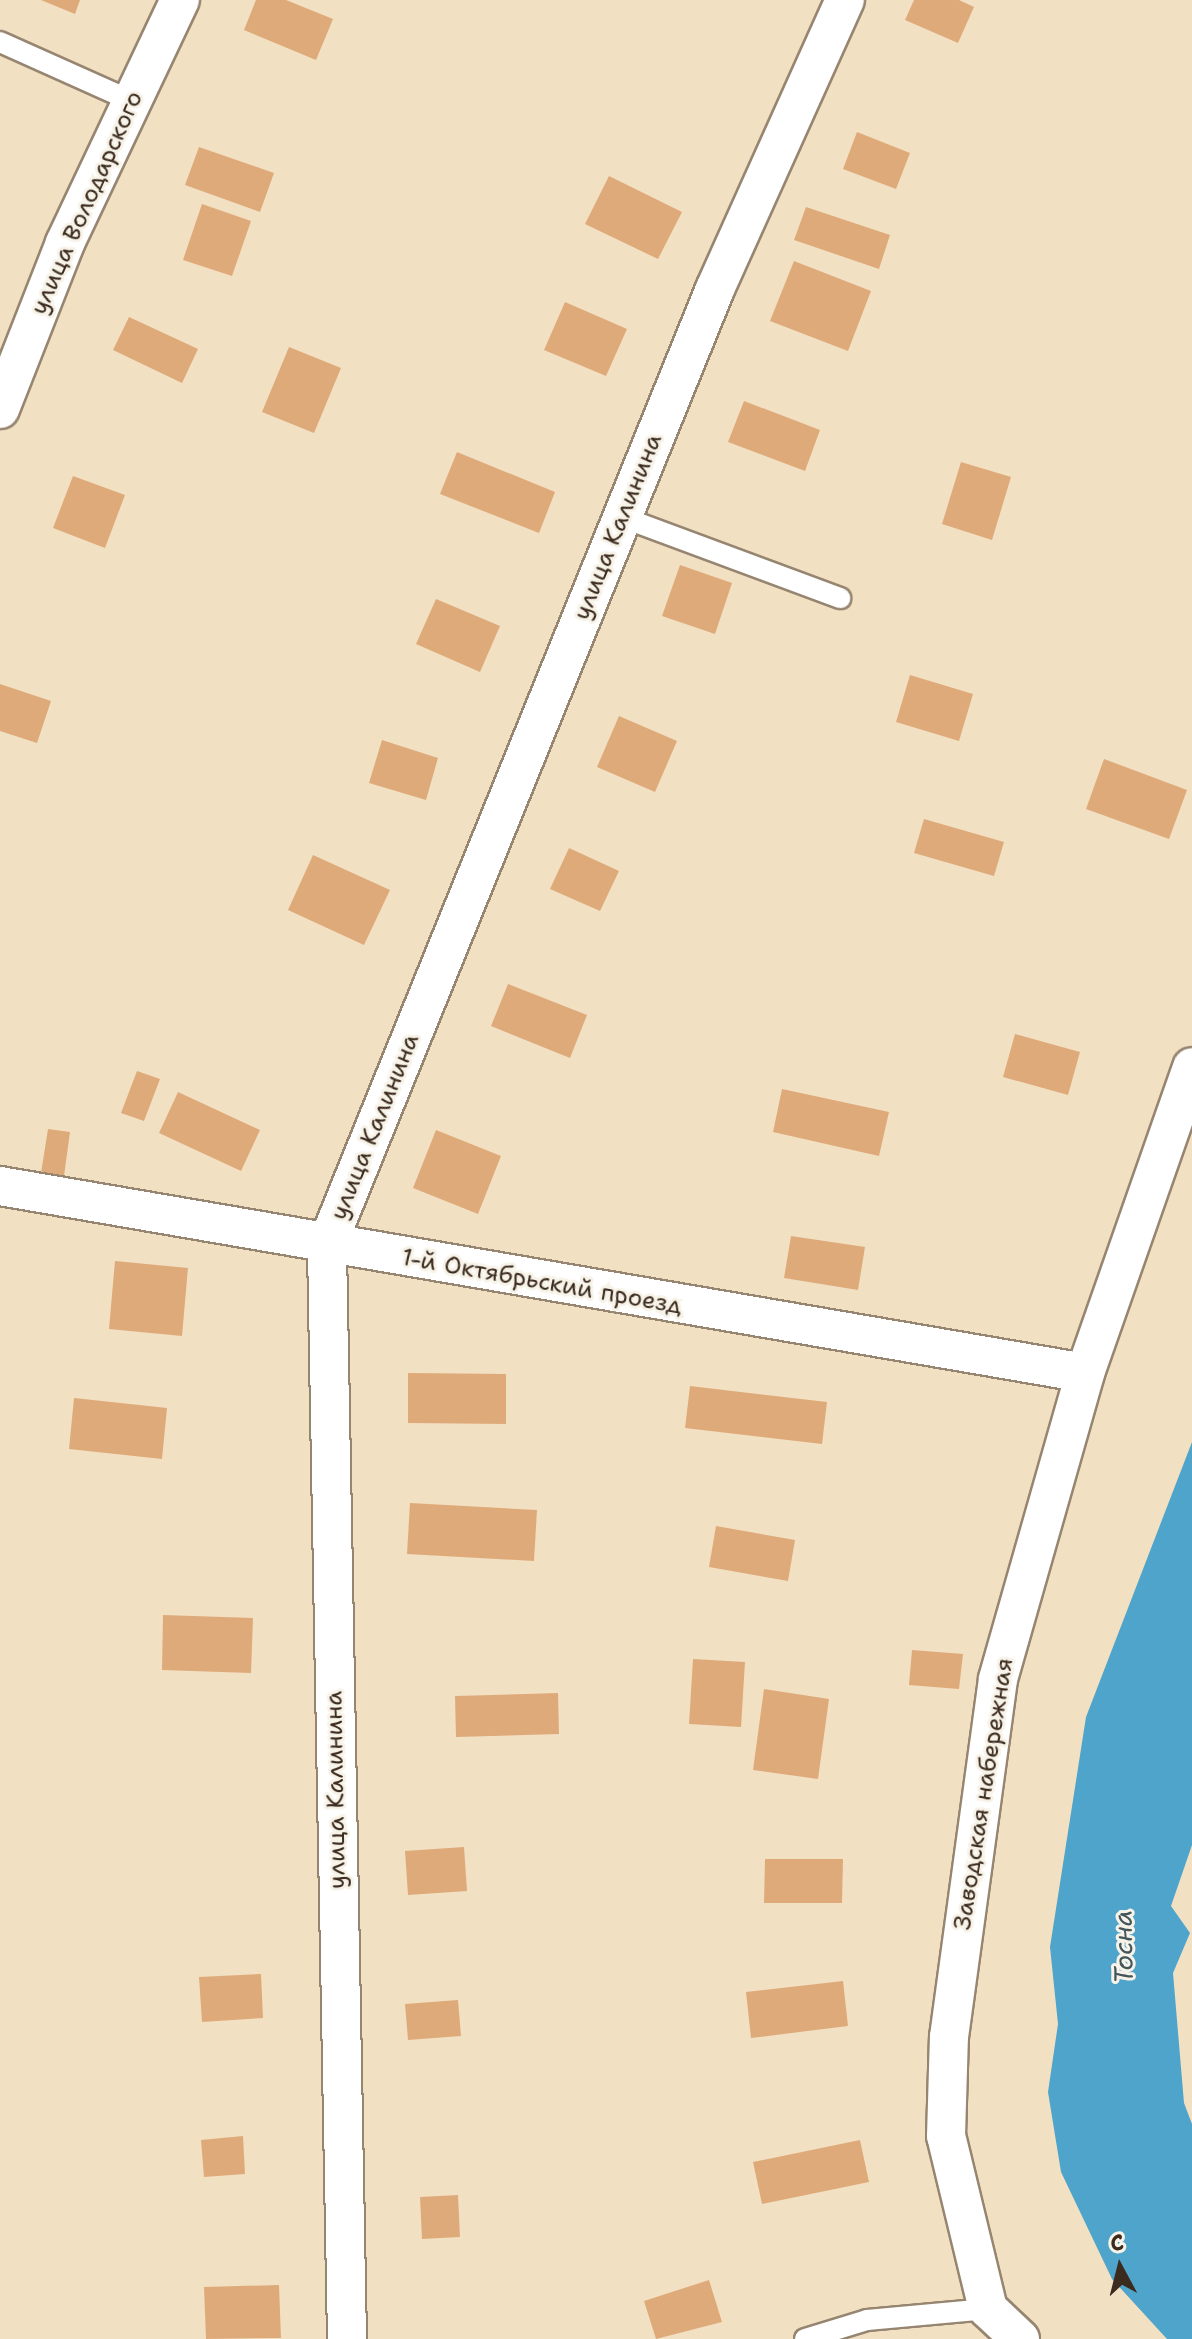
<!DOCTYPE html>
<html>
<head>
<meta charset="utf-8">
<style>
	body { margin:0 }
	#map { position:relative; width:1192px; height:2339px; overflow:hidden; background:#f2e0c3; font-family:"Shantell Sans",sans-serif }
	div>[style] { position:absolute }
	[style*='--x'] { left:calc(var(--x)*1px); top:calc(var(--y)*1px); width:calc(var(--w)*1px); rotate:calc(var(--a)*1deg) }
	.water>* { inset:0; background:#4ea4ca }
	.building>* { inset:0; background:#dfaa7a }
	.roads { filter:drop-shadow(2px 0 #968570) drop-shadow(-2px 0 #968570) drop-shadow(0 2px #968570) drop-shadow(0 -2px #968570) }
	.service>* { height:20px; margin:-10px; padding:0 10px; transform-origin:10px; border-radius:10px; background:#fff }
	.minor>* { height:38px; margin:-19px; padding:0 19px; transform-origin:19px; border-radius:19px; background:#fff }
	span { translate:-50% -50%; white-space:nowrap; text-align:center; line-height:1.15; -webkit-text-stroke:6px #f7f3e8; paint-order:stroke }
	.street-label { font-size:24px; color:#3b2a1e }
	.water-label { font-size:26px; color:#42555a; font-style:italic }
	.north { position:absolute; left:1080px; top:2227px; width:80px; height:80px; -webkit-text-stroke:6px #f7f3e8; paint-order:stroke; rotate:353deg; font-size:22px; font-weight:700; line-height:32px; text-align:center; color:#3b2a1e }
	.north::after { content:''; display:block; margin:auto; width:28px; height:36px; background:#3b2a1e; clip-path:polygon(50% 0,100% 100%,50% 72%,0 100%) }
</style>
</head>
<body>
<div id="map">
	<div class="water">
		<div style="clip-path:polygon(1192px 1442px,1192px 1845px,1171px 1906px,1190px 1933px,1173px 1973px,1184px 2103px,1192px 2124px,1192px 2339px,1167px 2339px,1112px 2279px,1061px 2172px,1048px 2092px,1058px 2024px,1050px 1947px,1086px 1717px)"></div>
	</div>
	<div class="building">
		<div style="clip-path:polygon(41px 0,80px 0,75px 14px)"></div>
		<div style="clip-path:polygon(256px 0,286px 0,333px 19px,316px 60px,244px 30px)"></div>
		<div style="clip-path:polygon(914px 0,959px 0,974px 7px,958px 43px,905px 20px)"></div>
		<div style="clip-path:polygon(857px 132px,910px 153px,896px 189px,843px 169px)"></div>
		<div style="clip-path:polygon(199px 147px,274px 173px,260px 212px,185px 185px)"></div>
		<div style="clip-path:polygon(609px 176px,682px 212px,658px 259px,585px 224px)"></div>
		<div style="clip-path:polygon(202px 204px,251px 221px,232px 276px,183px 260px)"></div>
		<div style="clip-path:polygon(806px 207px,890px 235px,879px 269px,794px 240px)"></div>
		<div style="clip-path:polygon(794px 261px,871px 291px,848px 351px,770px 321px)"></div>
		<div style="clip-path:polygon(565px 302px,627px 329px,606px 376px,544px 350px)"></div>
		<div style="clip-path:polygon(129px 317px,198px 349px,182px 383px,113px 350px)"></div>
		<div style="clip-path:polygon(289px 347px,341px 368px,314px 433px,262px 412px)"></div>
		<div style="clip-path:polygon(744px 401px,820px 430px,805px 471px,728px 442px)"></div>
		<div style="clip-path:polygon(457px 452px,555px 492px,539px 533px,440px 494px)"></div>
		<div style="clip-path:polygon(961px 462px,1011px 477px,992px 540px,942px 524px)"></div>
		<div style="clip-path:polygon(73px 476px,125px 495px,105px 548px,53px 528px)"></div>
		<div style="clip-path:polygon(680px 565px,732px 583px,715px 634px,662px 616px)"></div>
		<div style="clip-path:polygon(436px 599px,500px 626px,480px 672px,416px 644px)"></div>
		<div style="clip-path:polygon(910px 675px,973px 694px,959px 741px,896px 722px)"></div>
		<div style="clip-path:polygon(0 684px,51px 701px,37px 743px,0 731px)"></div>
		<div style="clip-path:polygon(619px 716px,677px 741px,655px 792px,597px 767px)"></div>
		<div style="clip-path:polygon(382px 740px,438px 758px,426px 800px,369px 783px)"></div>
		<div style="clip-path:polygon(1104px 759px,1187px 790px,1169px 839px,1086px 809px)"></div>
		<div style="clip-path:polygon(924px 819px,1004px 842px,994px 876px,914px 853px)"></div>
		<div style="clip-path:polygon(569px 848px,619px 871px,600px 911px,550px 889px)"></div>
		<div style="clip-path:polygon(313px 855px,390px 890px,364px 945px,288px 910px)"></div>
		<div style="clip-path:polygon(508px 984px,587px 1015px,570px 1058px,491px 1026px)"></div>
		<div style="clip-path:polygon(1015px 1034px,1080px 1052px,1068px 1095px,1003px 1077px)"></div>
		<div style="clip-path:polygon(137px 1071px,160px 1079px,144px 1121px,121px 1113px)"></div>
		<div style="clip-path:polygon(782px 1089px,889px 1112px,879px 1156px,773px 1132px)"></div>
		<div style="clip-path:polygon(178px 1092px,260px 1130px,241px 1171px,159px 1133px)"></div>
		<div style="clip-path:polygon(48px 1129px,70px 1132px,64px 1176px,41px 1173px)"></div>
		<div style="clip-path:polygon(436px 1130px,501px 1156px,478px 1214px,413px 1188px)"></div>
		<div style="clip-path:polygon(791px 1236px,865px 1247px,858px 1290px,784px 1278px)"></div>
		<div style="clip-path:polygon(115px 1261px,188px 1268px,182px 1336px,109px 1329px)"></div>
		<div style="clip-path:polygon(408px 1373px,506px 1374px,506px 1424px,408px 1423px)"></div>
		<div style="clip-path:polygon(690px 1386px,827px 1402px,822px 1444px,685px 1428px)"></div>
		<div style="clip-path:polygon(74px 1398px,167px 1408px,162px 1459px,69px 1449px)"></div>
		<div style="clip-path:polygon(410px 1503px,537px 1510px,534px 1561px,407px 1554px)"></div>
		<div style="clip-path:polygon(716px 1526px,795px 1540px,788px 1581px,709px 1567px)"></div>
		<div style="clip-path:polygon(163px 1615px,253px 1618px,251px 1673px,162px 1670px)"></div>
		<div style="clip-path:polygon(912px 1650px,963px 1654px,959px 1689px,909px 1685px)"></div>
		<div style="clip-path:polygon(693px 1659px,745px 1662px,741px 1727px,689px 1724px)"></div>
		<div style="clip-path:polygon(764px 1689px,829px 1699px,818px 1779px,753px 1770px)"></div>
		<div style="clip-path:polygon(558px 1693px,559px 1734px,456px 1737px,455px 1696px)"></div>
		<div style="clip-path:polygon(464px 1847px,467px 1891px,408px 1895px,405px 1851px)"></div>
		<div style="clip-path:polygon(765px 1859px,843px 1859px,842px 1903px,764px 1903px)"></div>
		<div style="clip-path:polygon(261px 1974px,263px 2018px,202px 2022px,199px 1977px)"></div>
		<div style="clip-path:polygon(843px 1981px,848px 2026px,751px 2038px,746px 1992px)"></div>
		<div style="clip-path:polygon(458px 2000px,461px 2036px,408px 2040px,405px 2004px)"></div>
		<div style="clip-path:polygon(243px 2136px,245px 2174px,204px 2177px,201px 2140px)"></div>
		<div style="clip-path:polygon(860px 2140px,869px 2182px,762px 2204px,753px 2162px)"></div>
		<div style="clip-path:polygon(458px 2195px,460px 2237px,422px 2239px,420px 2197px)"></div>
		<div style="clip-path:polygon(709px 2280px,722px 2322px,656px 2339px,644px 2301px)"></div>
		<div style="clip-path:polygon(279px 2285px,281px 2338px,206px 2339px,204px 2287px)"></div>
	</div>
	<div class="roads">
		<div class="service">
			<div style="--x:0;--y:42;--w:145;--a:24.1"></div>
			<div style="--x:622;--y:517;--w:233;--a:20.4"></div>
			<div style="--x:805;--y:2339;--w:65;--a:-17"></div>
			<div style="--x:867;--y:2320;--w:121;--a:-5.2"></div>
		</div>
		<div class="minor">
			<div style="--x:0;--y:409;--w:178;--a:-68.6"></div>
			<div style="--x:65;--y:243;--w:269;--a:-64.7"></div>
			<div style="--x:0;--y:1186;--w:1101;--a:9.78"></div>
			<div style="--x:347;--y:2339;--w:1094;--a:-91.05"></div>
			<div style="--x:327;--y:1245;--w:1032;--a:-67.91"></div>
			<div style="--x:715;--y:289;--w:317;--a:-65.8"></div>
			<div style="--x:1020;--y:2339;--w:44;--a:-136.8"></div>
			<div style="--x:988;--y:2309;--w:178;--a:-103.6"></div>
			<div style="--x:946;--y:2136;--w:99;--a:-88.3"></div>
			<div style="--x:949;--y:2037;--w:361;--a:-82.2"></div>
			<div style="--x:998;--y:1679;--w:318;--a:-74.1"></div>
			<div style="--x:1085;--y:1373;--w:324;--a:-70.7"></div>
		</div>
	</div>
	<div class="street-label">
		<span style="left:87px;top:203px;rotate:-66deg">улица Володарского</span>
		<span style="left:618px;top:527px;rotate:-68deg">улица Калинина</span>
		<span style="left:375px;top:1127px;rotate:-68deg">улица Калинина</span>
		<span style="left:542px;top:1282px;rotate:10deg">1-й Октябрьский проезд</span>
		<span style="left:336px;top:1790px;rotate:-91deg">улица Калинина</span>
		<span style="left:984px;top:1794px;rotate:-81deg">Заводская набережная</span>
	</div>
	<div class="water-label">
		<span style="left:1123px;top:1947px;rotate:-91deg">Тосна</span>
	</div>
	<div class="north">С</div>
</div>
</body>
</html>
